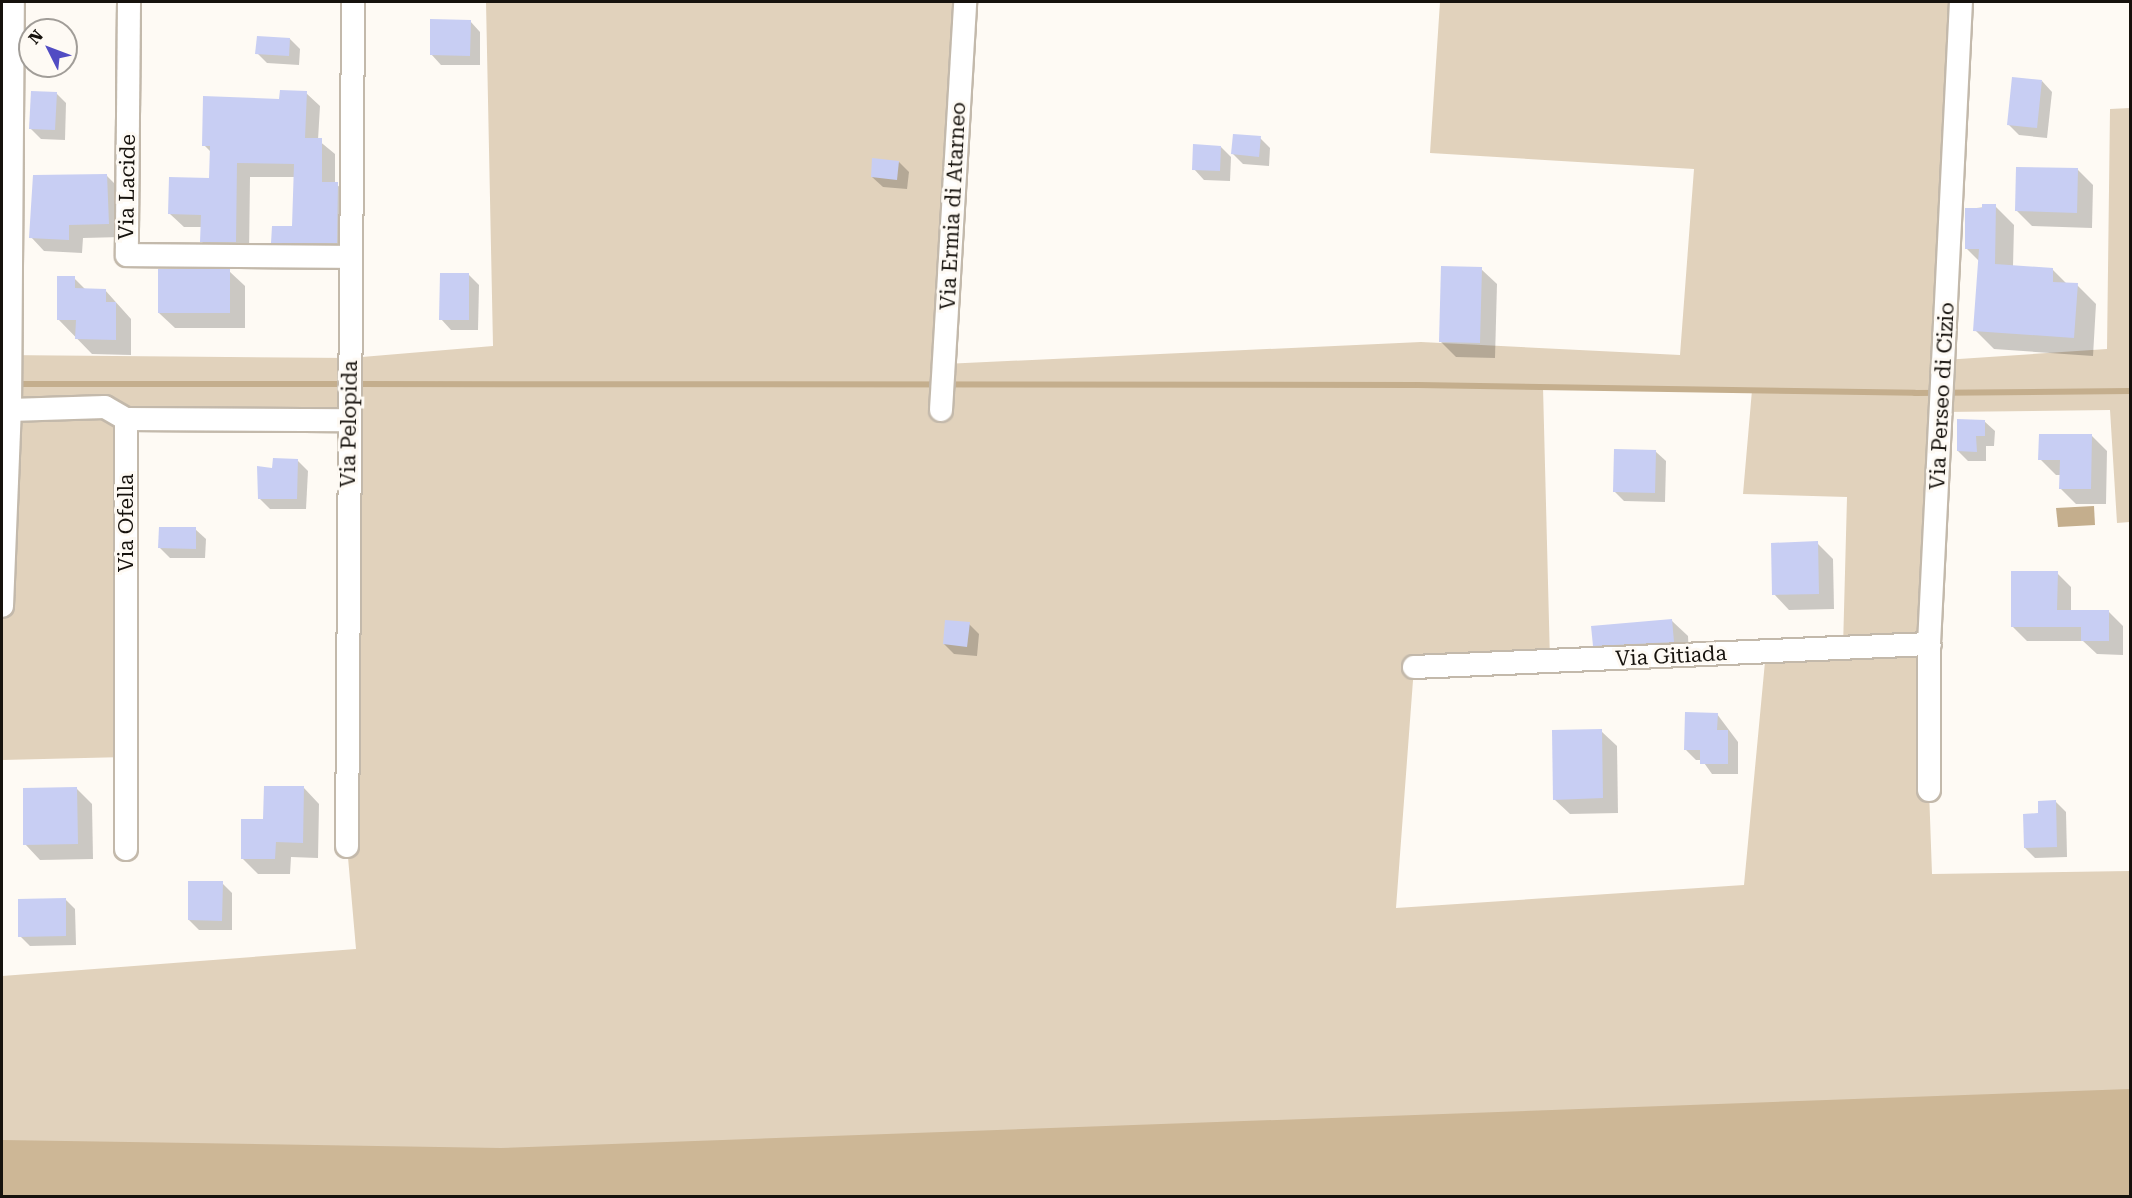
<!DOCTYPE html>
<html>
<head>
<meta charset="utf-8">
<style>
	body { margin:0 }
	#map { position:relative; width:2132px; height:1198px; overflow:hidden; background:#fefaf4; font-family:"Roboto Serif",serif }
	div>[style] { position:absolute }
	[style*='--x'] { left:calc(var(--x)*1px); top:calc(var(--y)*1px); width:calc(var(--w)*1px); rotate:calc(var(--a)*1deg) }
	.green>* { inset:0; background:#e1d2bc }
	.forest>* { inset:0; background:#cdb796 }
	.water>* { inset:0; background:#c4ae8d }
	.shadow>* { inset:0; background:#0003 }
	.stream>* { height:6px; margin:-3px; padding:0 3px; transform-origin:3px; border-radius:3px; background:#c4ae8d }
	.building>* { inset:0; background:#c8cef3 }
	.roads { filter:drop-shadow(2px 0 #c3b9ab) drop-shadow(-2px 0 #c3b9ab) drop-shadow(0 2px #c3b9ab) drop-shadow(0 -2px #c3b9ab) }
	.minor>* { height:22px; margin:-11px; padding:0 11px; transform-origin:11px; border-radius:11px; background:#fff }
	span { translate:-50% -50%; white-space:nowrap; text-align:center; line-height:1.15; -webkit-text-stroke:6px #fefaf4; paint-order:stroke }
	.street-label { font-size:21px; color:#16120d }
	.frame { position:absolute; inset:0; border:3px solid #16120d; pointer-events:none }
	.north { position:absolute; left:18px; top:18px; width:60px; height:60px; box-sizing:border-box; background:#fefaf4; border:2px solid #a19d98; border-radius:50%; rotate:312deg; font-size:16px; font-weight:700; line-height:24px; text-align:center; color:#16120d }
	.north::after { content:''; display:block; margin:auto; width:21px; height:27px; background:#514cc3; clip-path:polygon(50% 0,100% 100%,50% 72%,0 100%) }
</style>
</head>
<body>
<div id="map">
	<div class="green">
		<div style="clip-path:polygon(evenodd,486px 2px,965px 2px,944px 364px,1421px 342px,1680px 355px,1694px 169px,1430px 153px,1440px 2px,1961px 2px,1944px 360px,2107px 349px,2110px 109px,2130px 108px,2130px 522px,2117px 523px,2110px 410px,1943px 412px,1929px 790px,1932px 874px,2130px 871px,2130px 1196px,2px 1196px,2px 976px,356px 949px,347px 846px,348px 420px,126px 419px,126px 757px,2px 760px,2px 355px,350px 358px,493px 346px,486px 2px,1543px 387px,1752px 390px,1743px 494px,1847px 497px,1843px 648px,1766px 651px,1744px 885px,1396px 908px,1414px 667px,1550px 661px,1543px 387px)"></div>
	</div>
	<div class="forest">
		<div style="clip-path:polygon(2130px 1089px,2130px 1196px,2px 1196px,2px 1140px,501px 1148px)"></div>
	</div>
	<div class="water">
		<div style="clip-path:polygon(2094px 506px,2095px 525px,2058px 527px,2056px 508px)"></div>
	</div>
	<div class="shadow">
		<div style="clip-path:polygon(470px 21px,480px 32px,480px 65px,441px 65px,431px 54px)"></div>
		<div style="clip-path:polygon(290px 39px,300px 49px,299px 65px,267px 63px,257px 53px)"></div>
		<div style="clip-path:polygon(2042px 81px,2052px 92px,2047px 138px,2019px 135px,2009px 125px)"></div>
		<div style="clip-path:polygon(56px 93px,66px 103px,65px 140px,41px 139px,31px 129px)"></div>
		<div style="clip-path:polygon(306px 93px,320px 106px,318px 140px,335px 154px,335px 183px,351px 197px,350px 256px,286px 256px,272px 242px,293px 228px,295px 177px,250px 177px,249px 255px,215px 255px,202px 242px,202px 227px,184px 227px,170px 214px,211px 179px,211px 152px,204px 145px,281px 100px)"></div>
		<div style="clip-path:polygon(1260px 138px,1270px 148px,1269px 166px,1243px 164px,1233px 154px)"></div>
		<div style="clip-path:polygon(1221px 147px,1231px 157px,1230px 181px,1204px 180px,1194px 169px)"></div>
		<div style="clip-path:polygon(899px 162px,909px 172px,907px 189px,883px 187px,872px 177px)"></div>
		<div style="clip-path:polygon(2077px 169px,2093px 185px,2092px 228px,2032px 226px,2017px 211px)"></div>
		<div style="clip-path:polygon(107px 176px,120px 189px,122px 237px,83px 238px,82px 253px,44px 251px,31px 237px)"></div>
		<div style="clip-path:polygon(1995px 206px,2014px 225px,2013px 267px,2053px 270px,2067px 284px,2077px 285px,2096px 304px,2093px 356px,1994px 349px,1975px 330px,1980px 262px,1966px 248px,1967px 209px)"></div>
		<div style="clip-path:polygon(1481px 269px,1497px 284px,1495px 358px,1456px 357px,1441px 342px)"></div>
		<div style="clip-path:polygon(229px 271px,245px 286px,245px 328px,175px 328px,159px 313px)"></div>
		<div style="clip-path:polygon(469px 275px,479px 285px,478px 330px,451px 330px,441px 319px)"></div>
		<div style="clip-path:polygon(74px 278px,86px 290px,105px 290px,131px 319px,131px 355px,92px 354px,58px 319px)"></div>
		<div style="clip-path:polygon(1984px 421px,1995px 431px,1994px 446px,1986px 446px,1986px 461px,1968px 461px,1958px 451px)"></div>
		<div style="clip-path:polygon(2092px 436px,2107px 451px,2106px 504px,2076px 504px,2061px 489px,2061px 475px,2056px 475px,2040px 459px)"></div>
		<div style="clip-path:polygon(1655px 451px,1666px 461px,1665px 502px,1624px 501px,1614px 491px)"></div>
		<div style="clip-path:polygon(298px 461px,308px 471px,306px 509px,270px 509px,260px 499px,273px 469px)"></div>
		<div style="clip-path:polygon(195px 529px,206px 539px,205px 558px,170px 558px,160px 548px)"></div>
		<div style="clip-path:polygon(1817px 543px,1833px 559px,1834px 609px,1789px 610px,1774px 594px)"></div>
		<div style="clip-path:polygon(2057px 573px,2071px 587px,2071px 612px,2109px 612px,2123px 626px,2123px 655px,2097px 654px,2083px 641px,2027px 641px,2013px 627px)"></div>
		<div style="clip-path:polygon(1672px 621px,1688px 636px,1689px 657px,1610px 660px,1594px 645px)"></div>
		<div style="clip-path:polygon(969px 624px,979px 634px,977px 656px,954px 654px,944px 644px)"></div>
		<div style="clip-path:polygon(1717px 714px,1738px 742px,1738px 774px,1712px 774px,1702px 760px,1696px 760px,1686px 750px)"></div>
		<div style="clip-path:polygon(1601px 731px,1617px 746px,1618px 813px,1570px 814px,1554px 799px)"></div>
		<div style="clip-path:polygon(304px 788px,319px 804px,318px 858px,291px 857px,290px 874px,258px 874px,242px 858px,264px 821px)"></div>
		<div style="clip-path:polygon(77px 789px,92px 804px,93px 859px,40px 860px,25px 844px)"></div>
		<div style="clip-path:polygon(2056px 802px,2066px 812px,2067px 857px,2035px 858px,2025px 848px,2040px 815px)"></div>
		<div style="clip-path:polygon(222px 883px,232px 893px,232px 930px,199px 930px,189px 920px)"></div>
		<div style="clip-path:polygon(65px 899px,75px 909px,76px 945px,30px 946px,20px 936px)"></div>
	</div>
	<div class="stream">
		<div style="--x:13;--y:384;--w:332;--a:0"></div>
		<div style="--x:355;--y:384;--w:1063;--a:0.05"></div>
		<div style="--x:1418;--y:385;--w:497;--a:0.9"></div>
		<div style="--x:1915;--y:393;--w:215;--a:-0.5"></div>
	</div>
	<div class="building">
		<div style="clip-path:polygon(430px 19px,471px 20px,470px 56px,430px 55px)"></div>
		<div style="clip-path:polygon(257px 36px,290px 38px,289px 56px,255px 54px)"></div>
		<div style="clip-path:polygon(2012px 77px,2042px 80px,2037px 128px,2007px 125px)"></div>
		<div style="clip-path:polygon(280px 90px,307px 91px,305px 138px,322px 138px,322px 182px,338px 182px,337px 243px,271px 243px,272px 226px,292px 226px,294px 164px,237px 163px,236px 242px,200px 242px,201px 215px,168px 214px,169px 177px,209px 178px,210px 146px,202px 146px,203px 96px,279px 99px)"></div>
		<div style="clip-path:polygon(31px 91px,57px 92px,55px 130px,29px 129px)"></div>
		<div style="clip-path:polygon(1233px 134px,1261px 136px,1259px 157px,1231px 154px)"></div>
		<div style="clip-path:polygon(1193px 144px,1221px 146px,1220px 171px,1192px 170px)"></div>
		<div style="clip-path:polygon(872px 158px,899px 161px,897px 180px,871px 177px)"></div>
		<div style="clip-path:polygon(2016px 167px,2078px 168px,2077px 213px,2015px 211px)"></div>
		<div style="clip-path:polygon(107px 174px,109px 224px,69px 225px,69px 240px,29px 238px,33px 175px)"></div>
		<div style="clip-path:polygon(1982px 204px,1996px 204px,1995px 264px,2053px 268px,2053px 282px,2078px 283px,2074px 338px,1973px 331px,1979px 249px,1965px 249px,1965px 208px,1982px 208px)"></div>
		<div style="clip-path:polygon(1441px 266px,1482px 267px,1480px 343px,1439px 342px)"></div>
		<div style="clip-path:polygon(158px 269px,230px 269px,230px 313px,158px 313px)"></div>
		<div style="clip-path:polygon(440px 273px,469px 273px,469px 320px,439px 320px)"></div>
		<div style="clip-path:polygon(57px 276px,75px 276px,75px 288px,106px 289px,106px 302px,116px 302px,116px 340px,75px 339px,76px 320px,57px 320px)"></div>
		<div style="clip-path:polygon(1957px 419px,1985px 420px,1985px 436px,1976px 436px,1977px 452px,1957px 451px)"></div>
		<div style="clip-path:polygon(2039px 434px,2092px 434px,2091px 489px,2059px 489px,2060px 460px,2038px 460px)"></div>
		<div style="clip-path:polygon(1614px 449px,1656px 450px,1655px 493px,1613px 492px)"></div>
		<div style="clip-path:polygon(273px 458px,298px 459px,297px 499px,258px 499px,257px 466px,272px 468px)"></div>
		<div style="clip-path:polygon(159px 527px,196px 527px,196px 549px,158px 548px)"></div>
		<div style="clip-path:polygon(1818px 541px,1819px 594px,1772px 595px,1771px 543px)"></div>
		<div style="clip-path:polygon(2011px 571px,2058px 571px,2057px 610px,2109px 610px,2109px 641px,2081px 641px,2081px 627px,2011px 627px)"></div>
		<div style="clip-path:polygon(1672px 619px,1674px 642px,1593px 646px,1591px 626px)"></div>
		<div style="clip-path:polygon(945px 620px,970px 622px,967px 647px,943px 644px)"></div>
		<div style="clip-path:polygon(1685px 712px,1718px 713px,1717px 730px,1728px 730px,1728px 764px,1700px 764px,1700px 750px,1684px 750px)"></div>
		<div style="clip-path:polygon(1602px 729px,1603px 798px,1553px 800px,1552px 730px)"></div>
		<div style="clip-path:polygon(264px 786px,304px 786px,303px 843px,276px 842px,275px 859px,241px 859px,241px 819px,263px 819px)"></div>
		<div style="clip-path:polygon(77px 787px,78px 844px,23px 845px,23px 788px)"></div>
		<div style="clip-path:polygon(2056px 800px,2057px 847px,2024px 848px,2023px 814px,2038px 813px,2038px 801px)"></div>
		<div style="clip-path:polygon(188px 881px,223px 881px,222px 921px,188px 920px)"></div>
		<div style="clip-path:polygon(66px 898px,66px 936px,18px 937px,18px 899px)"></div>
	</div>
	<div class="roads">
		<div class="minor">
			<div style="--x:129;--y:2;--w:253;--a:90.5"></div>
			<div style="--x:127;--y:255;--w:224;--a:0.5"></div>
			<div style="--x:10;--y:410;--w:95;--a:-1.8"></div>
			<div style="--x:105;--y:407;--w:24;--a:30"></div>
			<div style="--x:126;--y:419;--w:222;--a:0.3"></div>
			<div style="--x:941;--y:410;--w:409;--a:-86.6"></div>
			<div style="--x:126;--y:419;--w:430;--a:90"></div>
			<div style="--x:2;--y:606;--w:196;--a:-87.7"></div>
			<div style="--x:10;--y:410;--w:408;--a:-89.6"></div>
			<div style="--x:1414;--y:667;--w:516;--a:-2.56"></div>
			<div style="--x:1929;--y:790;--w:146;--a:-90"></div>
			<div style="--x:1929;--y:644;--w:643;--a:-87.15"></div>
			<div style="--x:347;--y:846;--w:844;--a:-89.59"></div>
		</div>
	</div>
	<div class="street-label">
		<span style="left:127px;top:187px;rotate:-89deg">Via Lacide</span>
		<span style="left:953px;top:206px;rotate:-87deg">Via Ermia di Atarneo</span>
		<span style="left:1942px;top:396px;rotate:-87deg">Via Perseo di Cizio</span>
		<span style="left:349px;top:424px;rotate:-89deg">Via Pelopida</span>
		<span style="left:126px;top:523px;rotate:-90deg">Via Ofella</span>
		<span style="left:1671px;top:656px;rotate:-3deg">Via Gitiada</span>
	</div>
	<div class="frame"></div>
	<div class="north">N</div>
</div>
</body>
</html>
